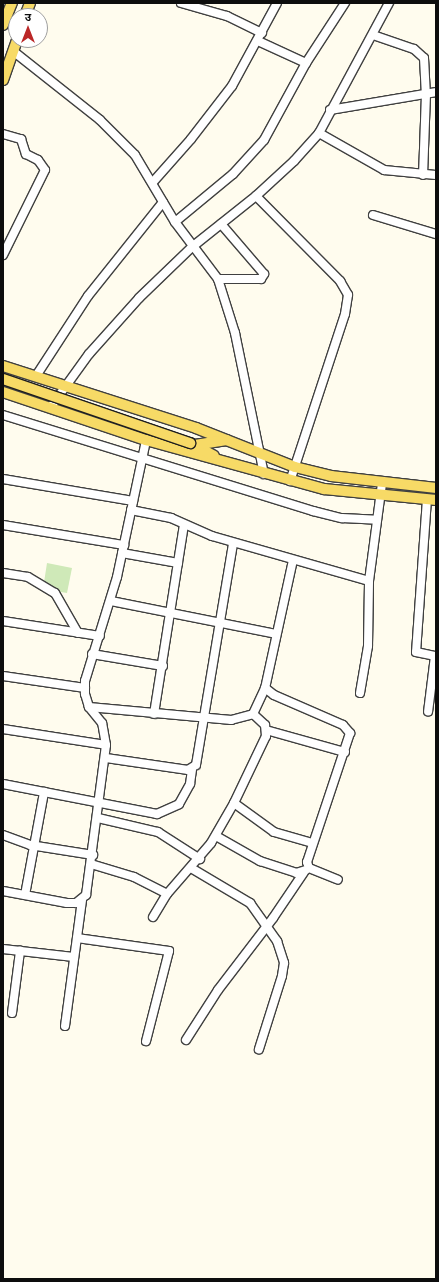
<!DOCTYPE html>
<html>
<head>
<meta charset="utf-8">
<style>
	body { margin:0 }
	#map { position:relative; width:439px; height:1282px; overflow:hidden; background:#fffcee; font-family:"PT Serif","Noto Sans Devanagari",serif }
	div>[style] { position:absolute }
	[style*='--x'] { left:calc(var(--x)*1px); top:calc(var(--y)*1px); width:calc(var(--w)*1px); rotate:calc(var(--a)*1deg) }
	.green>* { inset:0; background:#cfe9b8 }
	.roads { filter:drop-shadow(1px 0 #404040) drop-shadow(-1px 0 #404040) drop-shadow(0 1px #404040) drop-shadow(0 -1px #404040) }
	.minor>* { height:8px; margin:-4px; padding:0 4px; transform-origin:4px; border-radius:4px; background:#fff }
	.major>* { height:10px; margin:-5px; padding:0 5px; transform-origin:5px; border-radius:5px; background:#f7da66 }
	.bridges { filter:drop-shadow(1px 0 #1e1e1e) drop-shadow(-1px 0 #1e1e1e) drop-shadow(0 1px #1e1e1e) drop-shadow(0 -1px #1e1e1e) }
	.major-bridge>* { height:10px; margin:-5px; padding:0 5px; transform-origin:5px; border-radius:5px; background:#f7da66 }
	span { translate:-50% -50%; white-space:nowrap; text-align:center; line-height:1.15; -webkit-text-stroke:4px #fff; paint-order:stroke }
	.frame { position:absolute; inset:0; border:4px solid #0d0d0d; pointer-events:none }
	.north { position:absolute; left:8px; top:8px; width:40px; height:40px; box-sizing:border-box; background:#fff; border:1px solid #9e9e9e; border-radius:50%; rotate:0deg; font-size:11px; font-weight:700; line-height:16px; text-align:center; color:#0d0d0d }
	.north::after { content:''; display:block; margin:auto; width:14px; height:18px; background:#bb2727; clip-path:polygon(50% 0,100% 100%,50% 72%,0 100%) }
</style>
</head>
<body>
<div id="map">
	<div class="green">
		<div style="clip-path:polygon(47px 563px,72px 568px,67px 593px,43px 589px)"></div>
	</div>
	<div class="roads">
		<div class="minor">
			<div style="--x:181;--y:3;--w:48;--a:15.8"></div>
			<div style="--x:227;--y:16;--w:39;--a:26"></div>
			<div style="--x:373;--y:35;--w:43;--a:18.9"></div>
			<div style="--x:414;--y:49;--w:13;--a:42"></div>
			<div style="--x:424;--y:58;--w:36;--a:87"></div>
			<div style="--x:426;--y:94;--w:81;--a:92.1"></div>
			<div style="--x:258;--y:41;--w:53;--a:24.6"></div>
			<div style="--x:13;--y:51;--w:111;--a:38.4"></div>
			<div style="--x:100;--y:120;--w:49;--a:45"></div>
			<div style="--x:135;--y:155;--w:78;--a:59.2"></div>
			<div style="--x:175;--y:222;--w:71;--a:53"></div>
			<div style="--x:218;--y:279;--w:57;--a:72.5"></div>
			<div style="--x:235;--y:333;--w:144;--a:78.4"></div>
			<div style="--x:330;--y:110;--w:108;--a:-9.6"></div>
			<div style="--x:319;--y:133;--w:75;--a:29.6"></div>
			<div style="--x:384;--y:170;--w:52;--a:5.5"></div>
			<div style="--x:3;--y:134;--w:19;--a:16"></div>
			<div style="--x:21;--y:139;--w:16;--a:72"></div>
			<div style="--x:26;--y:154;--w:13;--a:27"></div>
			<div style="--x:38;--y:160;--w:12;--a:55"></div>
			<div style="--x:45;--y:170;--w:95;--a:116.3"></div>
			<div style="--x:153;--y:182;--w:57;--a:-48.5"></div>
			<div style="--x:191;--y:139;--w:67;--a:-52.3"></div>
			<div style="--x:232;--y:86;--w:94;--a:-61.5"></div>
			<div style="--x:256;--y:196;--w:120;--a:45.3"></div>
			<div style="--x:340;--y:281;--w:16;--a:60"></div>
			<div style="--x:348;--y:295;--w:19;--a:99"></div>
			<div style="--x:345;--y:314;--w:176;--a:108.2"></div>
			<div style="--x:373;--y:215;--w:66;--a:16.8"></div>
			<div style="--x:175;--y:222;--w:75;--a:-39.6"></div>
			<div style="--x:233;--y:174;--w:46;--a:-47.6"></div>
			<div style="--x:264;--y:140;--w:88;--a:-61.4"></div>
			<div style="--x:306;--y:63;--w:72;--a:-57"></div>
			<div style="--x:218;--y:279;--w:43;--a:0"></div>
			<div style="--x:261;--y:279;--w:6;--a:-59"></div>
			<div style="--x:264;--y:274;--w:66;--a:-130.7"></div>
			<div style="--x:36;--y:376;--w:95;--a:-57"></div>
			<div style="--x:88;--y:296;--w:120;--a:-51.4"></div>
			<div style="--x:50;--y:408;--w:67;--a:-54.2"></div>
			<div style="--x:89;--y:354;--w:75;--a:-48.2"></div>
			<div style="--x:139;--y:298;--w:74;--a:-43.9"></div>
			<div style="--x:192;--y:247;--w:82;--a:-38.6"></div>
			<div style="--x:256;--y:196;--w:52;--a:-42.6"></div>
			<div style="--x:294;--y:161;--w:38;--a:-48"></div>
			<div style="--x:319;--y:133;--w:148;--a:-61.7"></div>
			<div style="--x:3;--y:415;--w:325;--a:17.2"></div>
			<div style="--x:313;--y:511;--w:30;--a:14"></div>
			<div style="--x:342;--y:518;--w:35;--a:3"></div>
			<div style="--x:3;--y:479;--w:132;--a:9.6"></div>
			<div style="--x:427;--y:499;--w:153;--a:94.1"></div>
			<div style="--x:416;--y:652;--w:19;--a:12"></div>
			<div style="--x:435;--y:656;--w:56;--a:97.1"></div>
			<div style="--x:131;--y:510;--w:41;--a:11.3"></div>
			<div style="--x:171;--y:518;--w:45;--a:23.7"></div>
			<div style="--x:212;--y:536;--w:163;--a:16"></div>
			<div style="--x:3;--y:525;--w:123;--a:9.4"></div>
			<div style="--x:122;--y:553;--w:57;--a:10.1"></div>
			<div style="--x:293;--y:560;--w:131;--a:102.3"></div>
			<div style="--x:265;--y:688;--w:11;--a:38"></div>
			<div style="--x:274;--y:695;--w:75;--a:23.5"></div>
			<div style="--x:343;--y:725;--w:11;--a:49"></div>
			<div style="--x:350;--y:733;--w:136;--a:108.4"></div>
			<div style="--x:307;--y:862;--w:6;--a:72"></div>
			<div style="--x:309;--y:868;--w:31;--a:22"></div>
			<div style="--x:3;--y:573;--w:25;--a:9"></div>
			<div style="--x:28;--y:577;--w:31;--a:31"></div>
			<div style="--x:55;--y:593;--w:46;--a:60.1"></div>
			<div style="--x:111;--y:601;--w:168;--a:11.3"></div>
			<div style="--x:3;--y:621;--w:98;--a:8.8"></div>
			<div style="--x:92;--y:654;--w:72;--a:9.6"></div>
			<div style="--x:3;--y:676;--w:83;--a:8.3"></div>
			<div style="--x:360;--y:693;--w:48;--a:-80.3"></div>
			<div style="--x:368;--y:646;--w:65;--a:-89.1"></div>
			<div style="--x:369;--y:581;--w:98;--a:-82.4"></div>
			<div style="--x:89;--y:707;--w:143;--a:5.2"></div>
			<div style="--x:231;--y:720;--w:23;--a:-15"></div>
			<div style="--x:253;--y:714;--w:29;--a:-65"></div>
			<div style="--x:154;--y:714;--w:191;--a:-81"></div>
			<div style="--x:3;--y:729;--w:104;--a:8.8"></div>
			<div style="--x:266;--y:730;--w:82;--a:15.6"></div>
			<div style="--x:106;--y:758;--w:83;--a:8.3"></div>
			<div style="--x:188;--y:770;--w:9;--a:-32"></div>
			<div style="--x:196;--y:765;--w:225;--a:-80.5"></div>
			<div style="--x:3;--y:784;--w:157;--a:11"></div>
			<div style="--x:157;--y:814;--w:24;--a:-24"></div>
			<div style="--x:179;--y:804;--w:23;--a:-61"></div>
			<div style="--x:190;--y:784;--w:15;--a:-82"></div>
			<div style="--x:234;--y:803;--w:49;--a:35.9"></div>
			<div style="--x:274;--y:832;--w:40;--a:16"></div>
			<div style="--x:98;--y:818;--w:62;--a:13.1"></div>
			<div style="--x:158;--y:832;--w:50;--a:32.7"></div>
			<div style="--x:3;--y:835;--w:29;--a:20"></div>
			<div style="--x:30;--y:845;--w:64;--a:9"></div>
			<div style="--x:216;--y:836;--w:51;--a:29.6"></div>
			<div style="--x:260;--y:861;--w:38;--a:18"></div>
			<div style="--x:296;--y:873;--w:10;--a:-17"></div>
			<div style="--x:91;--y:864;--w:45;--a:16.8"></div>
			<div style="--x:134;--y:877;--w:37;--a:27"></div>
			<div style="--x:191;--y:868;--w:69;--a:30.7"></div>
			<div style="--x:250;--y:903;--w:47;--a:54.6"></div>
			<div style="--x:277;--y:941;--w:23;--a:72"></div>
			<div style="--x:284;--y:963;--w:13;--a:99"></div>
			<div style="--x:282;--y:976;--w:77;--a:107.5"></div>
			<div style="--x:3;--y:891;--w:65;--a:10.6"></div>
			<div style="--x:67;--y:903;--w:9;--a:0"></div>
			<div style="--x:76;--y:903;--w:13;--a:-39"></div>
			<div style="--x:86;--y:895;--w:151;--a:-82.4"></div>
			<div style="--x:106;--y:745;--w:22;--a:-100"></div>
			<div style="--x:102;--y:723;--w:21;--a:-129"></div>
			<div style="--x:89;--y:707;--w:14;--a:-107"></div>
			<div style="--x:85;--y:694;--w:13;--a:-90"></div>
			<div style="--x:85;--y:681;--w:109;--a:-72.9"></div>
			<div style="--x:117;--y:577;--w:140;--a:-78"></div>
			<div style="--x:25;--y:895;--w:105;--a:-79.5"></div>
			<div style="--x:153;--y:917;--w:27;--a:-59"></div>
			<div style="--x:167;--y:894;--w:67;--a:-49.2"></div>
			<div style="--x:211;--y:843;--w:46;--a:-60.1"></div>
			<div style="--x:234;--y:803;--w:74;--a:-64.5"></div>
			<div style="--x:266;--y:736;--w:11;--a:-95"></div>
			<div style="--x:265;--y:725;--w:16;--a:-137"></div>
			<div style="--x:77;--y:938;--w:93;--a:8"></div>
			<div style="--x:169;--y:951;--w:93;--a:104.3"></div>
			<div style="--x:3;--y:949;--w:71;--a:6.4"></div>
			<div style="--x:12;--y:1013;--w:63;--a:-82.6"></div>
			<div style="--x:65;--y:1026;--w:127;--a:-82.3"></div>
			<div style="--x:186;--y:1040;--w:59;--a:-57.4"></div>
			<div style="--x:218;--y:990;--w:91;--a:-52.6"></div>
			<div style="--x:273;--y:918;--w:55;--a:-56"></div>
		</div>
		<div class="major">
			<div style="--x:25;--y:16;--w:14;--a:-69"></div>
			<div style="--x:3;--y:25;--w:24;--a:-68"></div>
			<div style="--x:3;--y:80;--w:42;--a:-70.7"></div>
			<div style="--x:3;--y:366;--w:203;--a:17.8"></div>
			<div style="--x:196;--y:428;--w:106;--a:21.5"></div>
			<div style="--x:295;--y:467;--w:37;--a:14"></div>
			<div style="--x:331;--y:476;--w:106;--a:6.5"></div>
			<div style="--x:3;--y:392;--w:151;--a:18.6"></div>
			<div style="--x:146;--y:440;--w:185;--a:15.4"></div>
			<div style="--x:324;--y:489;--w:113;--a:5.6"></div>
			<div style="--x:190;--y:443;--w:27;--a:28"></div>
			<div style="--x:195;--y:445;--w:32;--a:-9"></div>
		</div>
	</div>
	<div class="bridges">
		<div class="major-bridge">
			<div style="--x:3;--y:379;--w:198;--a:18.9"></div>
		</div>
	</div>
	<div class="frame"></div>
	<div class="north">उ</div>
</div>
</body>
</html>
